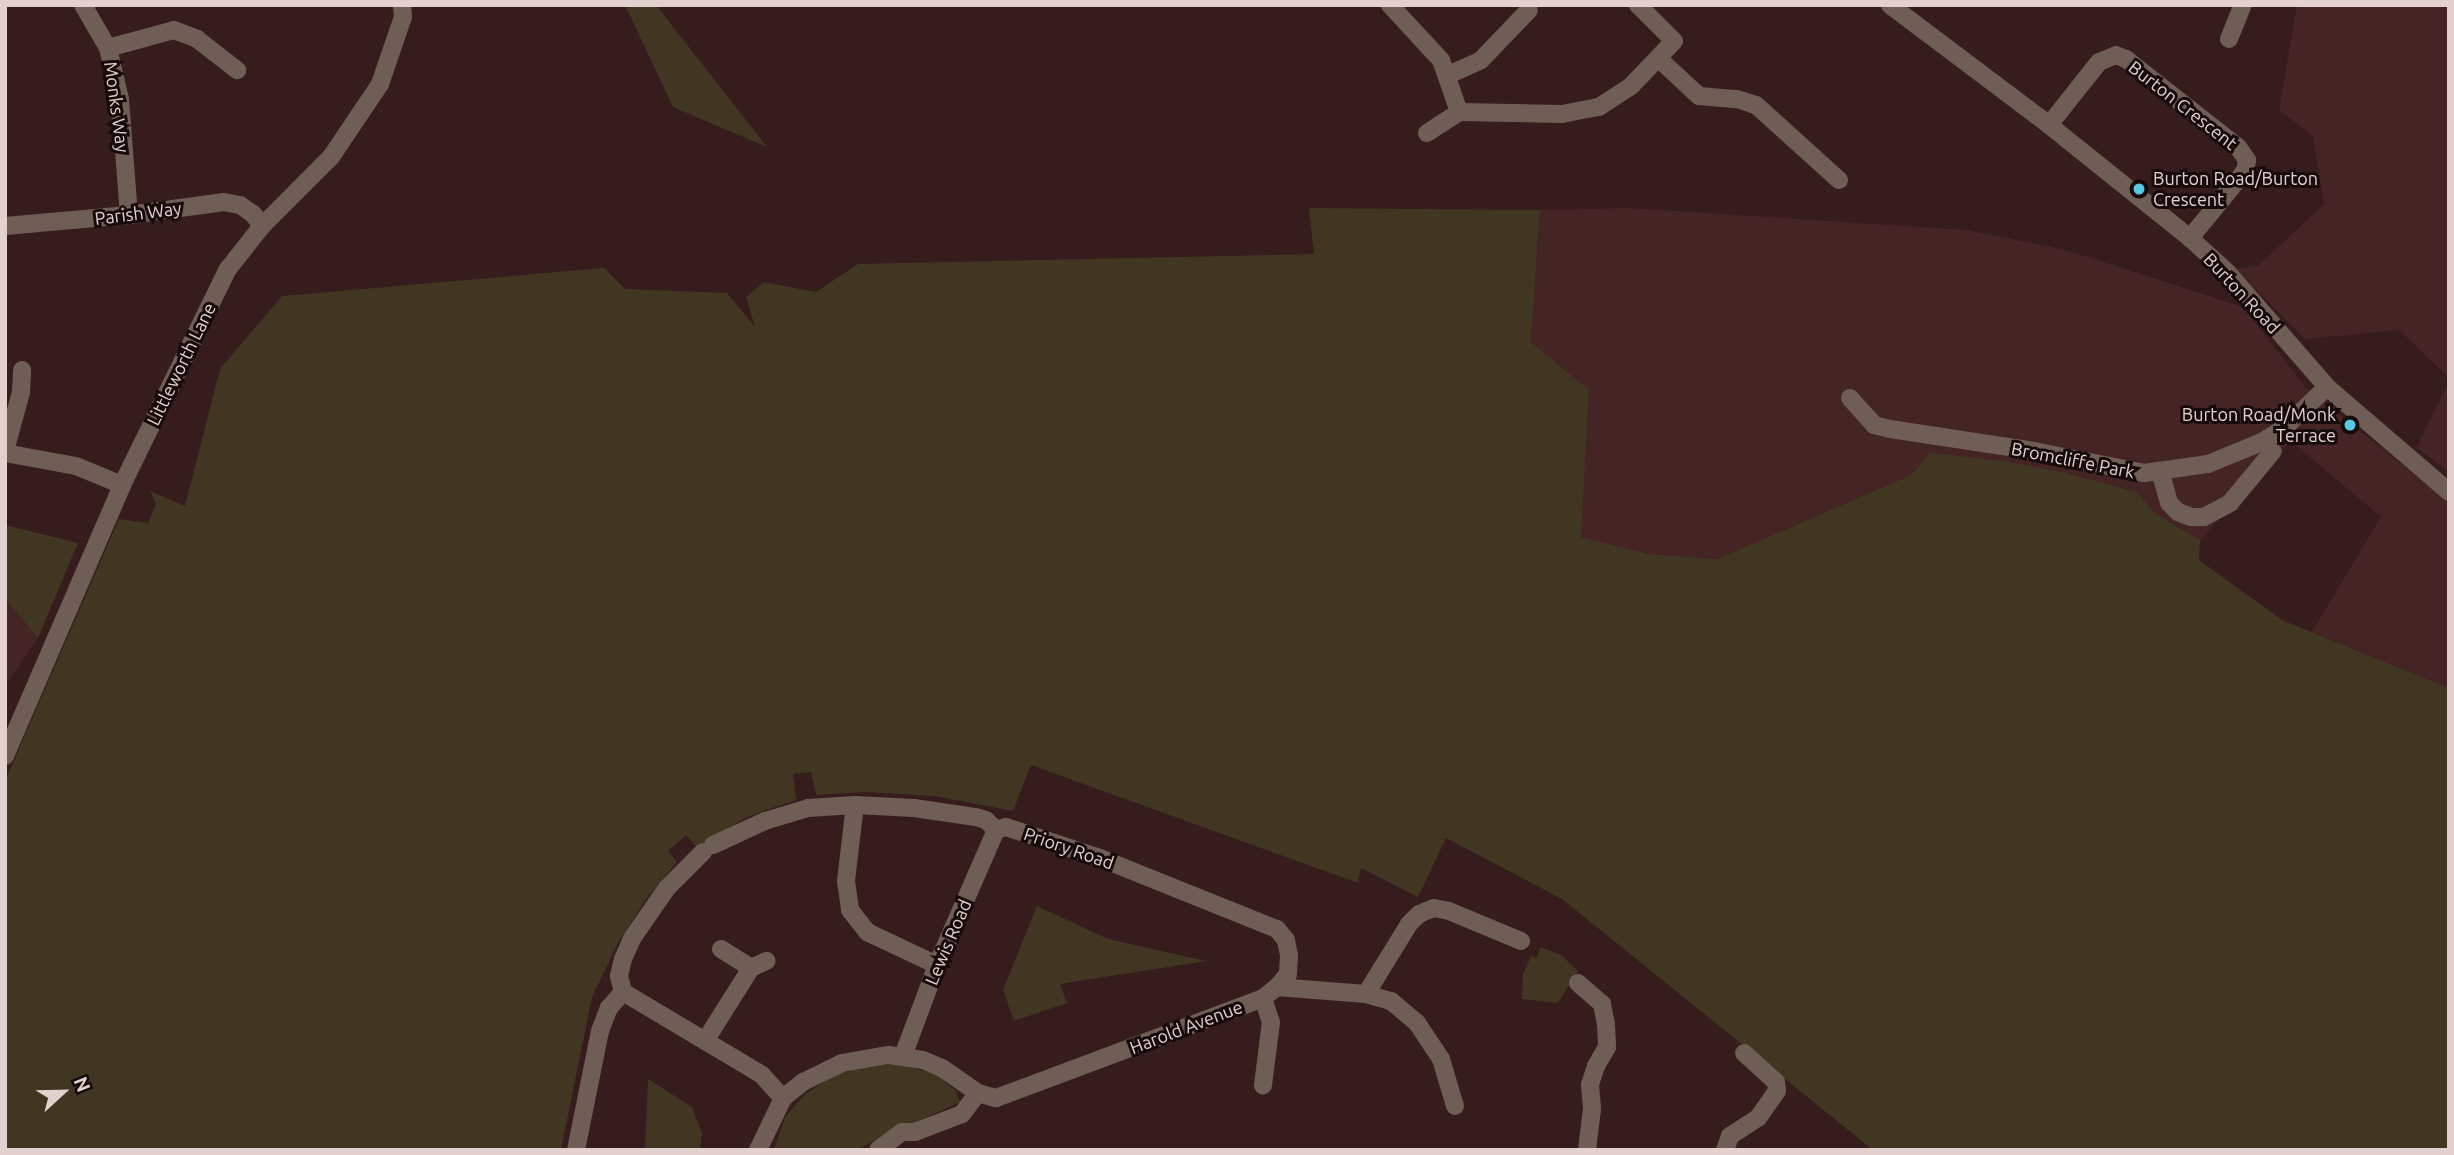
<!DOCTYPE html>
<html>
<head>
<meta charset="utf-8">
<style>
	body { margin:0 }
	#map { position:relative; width:2454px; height:1155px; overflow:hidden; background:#361c1d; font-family:Ubuntu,sans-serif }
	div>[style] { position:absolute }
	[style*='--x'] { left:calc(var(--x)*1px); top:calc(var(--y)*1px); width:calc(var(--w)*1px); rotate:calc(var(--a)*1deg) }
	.built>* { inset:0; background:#452425 }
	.green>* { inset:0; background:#403622 }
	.minor>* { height:18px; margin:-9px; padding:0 9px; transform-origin:9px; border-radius:9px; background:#6f5e55 }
	.dots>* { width:19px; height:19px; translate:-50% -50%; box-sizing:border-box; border:4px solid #160a0a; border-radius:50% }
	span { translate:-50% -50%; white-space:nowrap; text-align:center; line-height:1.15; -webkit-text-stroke:6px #160a0a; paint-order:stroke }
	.street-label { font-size:18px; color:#e3d1d0 }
	.poi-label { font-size:18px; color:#e3d1d0 }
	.left { translate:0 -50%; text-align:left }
	.right { translate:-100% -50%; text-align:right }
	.frame { position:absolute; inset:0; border:7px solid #e3d1d0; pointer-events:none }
	.north { position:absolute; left:28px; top:1057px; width:70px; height:70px; -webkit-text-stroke:5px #160a0a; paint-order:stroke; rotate:68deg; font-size:19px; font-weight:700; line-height:28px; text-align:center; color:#e3d1d0 }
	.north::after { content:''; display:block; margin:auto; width:24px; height:32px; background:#e3d1d0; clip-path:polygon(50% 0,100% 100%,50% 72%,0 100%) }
</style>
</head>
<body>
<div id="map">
	<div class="built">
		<div style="clip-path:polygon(2297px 5px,2449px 5px,2449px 378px,2399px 330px,2305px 339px,2236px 269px,2259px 265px,2324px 204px,2313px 136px,2279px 110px)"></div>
		<div style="clip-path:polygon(1629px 208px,1966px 230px,2066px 250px,2243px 307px,2306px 388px,2449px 502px,2449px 688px,2312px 632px,2381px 517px,2291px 441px,2200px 540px,2156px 514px,2137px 492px,2062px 472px,1930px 453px,1911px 475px,1719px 559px,1650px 554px,1580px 537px,1589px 390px,1531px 342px,1540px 210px)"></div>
		<div style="clip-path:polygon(2449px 382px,2449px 472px,2417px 447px)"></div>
		<div style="clip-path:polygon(5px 599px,38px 638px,5px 686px)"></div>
	</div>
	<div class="green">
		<div style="clip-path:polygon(625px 5px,656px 5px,767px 147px,673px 107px)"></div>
		<div style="clip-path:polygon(1309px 208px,1540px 210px,1531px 342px,1589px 390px,1581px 537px,1650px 554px,1718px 559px,1911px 475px,1930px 453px,2003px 461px,2062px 472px,2137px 492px,2156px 514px,2200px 540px,2199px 560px,2282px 620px,2449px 688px,2449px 1150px,1873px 1150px,1562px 899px,1446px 838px,1418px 897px,1361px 868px,1358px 883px,1031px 765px,1013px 811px,935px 796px,863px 792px,816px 795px,811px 772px,793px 774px,796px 800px,747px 817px,697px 847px,686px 835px,668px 851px,677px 862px,646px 899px,618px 943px,592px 997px,561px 1150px,5px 1150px,5px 781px,119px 519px,148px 523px,156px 504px,150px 491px,185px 506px,220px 369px,282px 296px,604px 268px,625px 289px,727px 293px,755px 327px,746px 297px,764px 282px,816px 292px,858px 264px,1314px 254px)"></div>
		<div style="clip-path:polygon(5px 525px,78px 543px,38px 638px,5px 599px)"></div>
		<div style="clip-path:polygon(1037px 906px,1108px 939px,1206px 961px,1060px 984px,1067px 1003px,1014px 1021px,1003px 990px)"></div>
		<div style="clip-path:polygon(1540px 947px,1561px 955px,1578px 971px,1558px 1003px,1522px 999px,1523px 974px,1531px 956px,1537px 958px)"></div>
		<div style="clip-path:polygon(877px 1064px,907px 1066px,935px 1074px,956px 1091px,960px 1102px,855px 1150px,774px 1150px,785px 1117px,806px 1093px,837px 1074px)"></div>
		<div style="clip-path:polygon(648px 1079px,692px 1107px,702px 1133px,700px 1150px,645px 1150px)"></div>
	</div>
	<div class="minor">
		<div style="--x:83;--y:5;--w:50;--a:59.8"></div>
		<div style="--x:108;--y:48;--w:52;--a:76.8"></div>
		<div style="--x:120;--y:99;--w:116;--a:85.6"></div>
		<div style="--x:1390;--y:5;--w:75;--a:47.2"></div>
		<div style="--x:1441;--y:60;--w:55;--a:70.9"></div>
		<div style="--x:1459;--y:112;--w:103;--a:1.1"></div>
		<div style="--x:1562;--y:114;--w:38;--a:-11"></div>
		<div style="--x:1599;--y:107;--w:38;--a:-33"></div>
		<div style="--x:1631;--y:86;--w:62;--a:-46.3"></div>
		<div style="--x:1674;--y:41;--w:51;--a:-135"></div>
		<div style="--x:1890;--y:5;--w:199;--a:37"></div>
		<div style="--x:2049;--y:125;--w:181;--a:38.7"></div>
		<div style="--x:2190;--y:238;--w:52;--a:42.6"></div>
		<div style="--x:2228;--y:273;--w:151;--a:49"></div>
		<div style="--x:2327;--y:387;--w:161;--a:40.7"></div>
		<div style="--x:2229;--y:39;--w:37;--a:-68"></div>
		<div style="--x:108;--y:48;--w:68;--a:-15.3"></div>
		<div style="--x:174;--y:30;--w:25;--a:21"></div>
		<div style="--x:197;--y:39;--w:51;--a:37.8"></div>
		<div style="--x:1658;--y:58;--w:56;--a:42.8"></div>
		<div style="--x:1699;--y:96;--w:38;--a:5"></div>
		<div style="--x:1737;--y:99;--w:20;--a:18"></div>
		<div style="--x:1756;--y:105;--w:112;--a:42.1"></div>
		<div style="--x:1448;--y:75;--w:36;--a:-24"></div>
		<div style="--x:1481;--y:60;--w:69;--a:-46.2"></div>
		<div style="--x:2049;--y:125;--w:80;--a:-51.6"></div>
		<div style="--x:2099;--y:62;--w:18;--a:-22"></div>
		<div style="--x:2116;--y:55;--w:11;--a:22"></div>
		<div style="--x:2126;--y:59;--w:142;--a:38.2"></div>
		<div style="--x:2238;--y:147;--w:16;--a:55"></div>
		<div style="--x:2247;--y:160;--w:11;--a:100"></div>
		<div style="--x:2245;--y:171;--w:87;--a:129.4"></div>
		<div style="--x:1427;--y:133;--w:38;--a:-33"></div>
		<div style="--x:5;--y:226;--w:124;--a:-5.1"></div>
		<div style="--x:129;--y:215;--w:96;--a:-7.8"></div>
		<div style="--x:224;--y:202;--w:16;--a:11"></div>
		<div style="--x:240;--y:205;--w:16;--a:35"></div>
		<div style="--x:253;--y:214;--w:15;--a:53"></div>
		<div style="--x:1850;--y:398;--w:36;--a:48"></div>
		<div style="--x:1874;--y:425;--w:16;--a:14"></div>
		<div style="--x:1890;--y:429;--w:134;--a:8.6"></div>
		<div style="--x:2023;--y:449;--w:123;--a:11.2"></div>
		<div style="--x:2144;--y:473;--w:65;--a:-8"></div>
		<div style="--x:2208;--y:464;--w:58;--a:-22.2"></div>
		<div style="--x:2262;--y:442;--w:26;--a:-32"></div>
		<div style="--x:2284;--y:428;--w:59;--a:-43.6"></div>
		<div style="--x:5;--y:451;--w:61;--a:-74.8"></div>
		<div style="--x:21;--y:392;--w:22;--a:-87"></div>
		<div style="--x:5;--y:453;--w:72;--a:10.4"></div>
		<div style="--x:76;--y:466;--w:50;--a:22.4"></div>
		<div style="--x:2160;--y:471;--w:33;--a:74"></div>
		<div style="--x:2169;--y:503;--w:13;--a:45"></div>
		<div style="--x:2178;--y:512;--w:14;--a:21"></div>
		<div style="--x:2191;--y:517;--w:13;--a:0"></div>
		<div style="--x:2204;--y:517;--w:30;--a:-28"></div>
		<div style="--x:2230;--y:503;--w:67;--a:-50.4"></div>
		<div style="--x:5;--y:756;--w:295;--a:-66.6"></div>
		<div style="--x:122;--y:485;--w:241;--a:-63.9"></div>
		<div style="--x:228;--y:269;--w:55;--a:-51.7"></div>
		<div style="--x:262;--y:226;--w:98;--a:-45"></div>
		<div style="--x:331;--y:157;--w:88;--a:-56.1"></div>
		<div style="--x:380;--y:84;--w:71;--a:-71.1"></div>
		<div style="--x:403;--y:17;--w:12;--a:-95"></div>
		<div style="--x:855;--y:805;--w:77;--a:96.8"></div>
		<div style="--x:846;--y:881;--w:29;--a:82"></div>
		<div style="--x:850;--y:910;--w:28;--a:52"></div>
		<div style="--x:867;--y:932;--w:77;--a:25.2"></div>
		<div style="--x:713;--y:845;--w:57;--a:-24.8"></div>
		<div style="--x:765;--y:821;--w:45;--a:-16.8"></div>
		<div style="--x:808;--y:808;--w:47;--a:-3.7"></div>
		<div style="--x:855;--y:805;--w:59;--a:2.9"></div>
		<div style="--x:914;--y:808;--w:63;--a:8.3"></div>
		<div style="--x:976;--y:817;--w:10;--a:17"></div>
		<div style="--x:986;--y:820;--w:14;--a:45"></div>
		<div style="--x:996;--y:830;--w:10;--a:-17"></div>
		<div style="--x:1006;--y:827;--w:99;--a:18.3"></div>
		<div style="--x:1100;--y:858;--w:191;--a:21.9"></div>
		<div style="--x:1277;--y:929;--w:14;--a:51"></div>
		<div style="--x:1286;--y:940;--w:15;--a:79"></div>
		<div style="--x:1289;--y:955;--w:19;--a:93"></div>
		<div style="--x:1288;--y:974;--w:17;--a:130"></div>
		<div style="--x:721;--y:949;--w:36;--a:32"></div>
		<div style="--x:751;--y:968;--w:17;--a:-25"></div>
		<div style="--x:1578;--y:983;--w:32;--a:41"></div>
		<div style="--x:1602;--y:1004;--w:21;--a:79"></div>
		<div style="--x:1606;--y:1025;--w:22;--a:87"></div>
		<div style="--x:1607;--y:1047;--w:22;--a:120"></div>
		<div style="--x:1596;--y:1066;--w:20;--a:108"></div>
		<div style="--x:1590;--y:1085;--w:24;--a:85"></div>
		<div style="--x:1592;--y:1109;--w:41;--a:97"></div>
		<div style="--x:623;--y:992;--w:162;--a:30.8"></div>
		<div style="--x:762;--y:1075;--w:31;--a:48"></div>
		<div style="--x:1366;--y:994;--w:82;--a:-58.4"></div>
		<div style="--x:1409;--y:924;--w:14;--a:-45"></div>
		<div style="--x:1419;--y:914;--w:16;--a:-22"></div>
		<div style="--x:1434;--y:908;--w:15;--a:11"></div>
		<div style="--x:1449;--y:911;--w:78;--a:22.6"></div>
		<div style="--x:1263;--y:998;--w:25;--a:72"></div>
		<div style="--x:1271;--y:1022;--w:64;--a:97.2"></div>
		<div style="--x:705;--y:1041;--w:86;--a:-57.8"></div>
		<div style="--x:903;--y:1056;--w:97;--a:-69.5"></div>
		<div style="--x:937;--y:965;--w:147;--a:-66.4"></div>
		<div style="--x:576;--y:1150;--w:121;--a:-78.6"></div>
		<div style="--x:600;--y:1031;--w:25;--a:-69"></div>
		<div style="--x:609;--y:1008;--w:21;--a:-49"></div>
		<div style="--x:623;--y:992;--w:16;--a:-104"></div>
		<div style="--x:619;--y:976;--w:17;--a:-77"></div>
		<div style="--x:623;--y:959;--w:24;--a:-66"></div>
		<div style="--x:633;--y:937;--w:60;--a:-55.2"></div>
		<div style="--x:667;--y:888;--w:51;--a:-45"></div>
		<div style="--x:758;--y:1150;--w:58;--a:-64.3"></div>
		<div style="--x:783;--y:1098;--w:26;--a:-39"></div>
		<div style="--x:803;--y:1082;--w:43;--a:-26"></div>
		<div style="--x:842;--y:1063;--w:47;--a:-9.9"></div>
		<div style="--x:888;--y:1055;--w:35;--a:8"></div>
		<div style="--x:923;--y:1060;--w:21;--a:23"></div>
		<div style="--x:942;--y:1068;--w:44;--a:34.8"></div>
		<div style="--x:878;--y:1150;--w:30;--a:-37"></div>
		<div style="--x:902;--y:1132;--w:13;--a:0"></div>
		<div style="--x:915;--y:1132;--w:50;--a:-21"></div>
		<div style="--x:962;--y:1114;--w:26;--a:-53"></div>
		<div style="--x:978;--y:1093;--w:19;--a:16"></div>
		<div style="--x:996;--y:1098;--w:285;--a:-20.5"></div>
		<div style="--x:1263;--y:998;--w:18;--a:-38"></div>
		<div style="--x:1277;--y:987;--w:89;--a:4.5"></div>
		<div style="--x:1366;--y:994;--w:26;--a:16"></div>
		<div style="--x:1391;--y:1001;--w:34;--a:40"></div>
		<div style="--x:1417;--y:1023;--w:43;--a:56.3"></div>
		<div style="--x:1441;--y:1059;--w:49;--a:73.4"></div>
		<div style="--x:1725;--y:1150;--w:15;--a:-70"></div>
		<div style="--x:1730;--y:1136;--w:33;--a:-33"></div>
		<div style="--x:1758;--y:1118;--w:33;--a:-55"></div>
		<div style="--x:1777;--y:1091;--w:9;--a:-96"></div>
		<div style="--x:1776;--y:1082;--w:43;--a:-137.8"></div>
	</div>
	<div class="dots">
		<div style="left:2139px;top:189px;background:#57c9e2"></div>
		<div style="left:2350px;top:425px;background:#57c9e2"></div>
	</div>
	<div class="street-label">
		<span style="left:2183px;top:105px;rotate:38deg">Burton Crescent</span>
		<span style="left:117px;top:107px;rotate:82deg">Monks Way</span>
		<span style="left:138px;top:213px;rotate:-7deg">Parish Way</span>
		<span style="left:2242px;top:293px;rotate:47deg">Burton Road</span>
		<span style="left:181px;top:364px;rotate:-64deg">Littleworth Lane</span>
		<span style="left:2073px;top:460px;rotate:11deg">Bromcliffe Park</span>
		<span style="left:1069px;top:848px;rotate:19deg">Priory Road</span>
		<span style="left:948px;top:942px;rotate:-67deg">Lewis Road</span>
		<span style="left:1186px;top:1027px;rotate:-21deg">Harold Avenue</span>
	</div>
	<div class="poi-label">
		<span class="left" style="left:2153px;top:189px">Burton Road/Burton<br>Crescent</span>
		<span class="right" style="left:2336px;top:425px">Burton Road/Monk<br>Terrace</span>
	</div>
	<div class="frame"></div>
	<div class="north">N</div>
</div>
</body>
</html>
